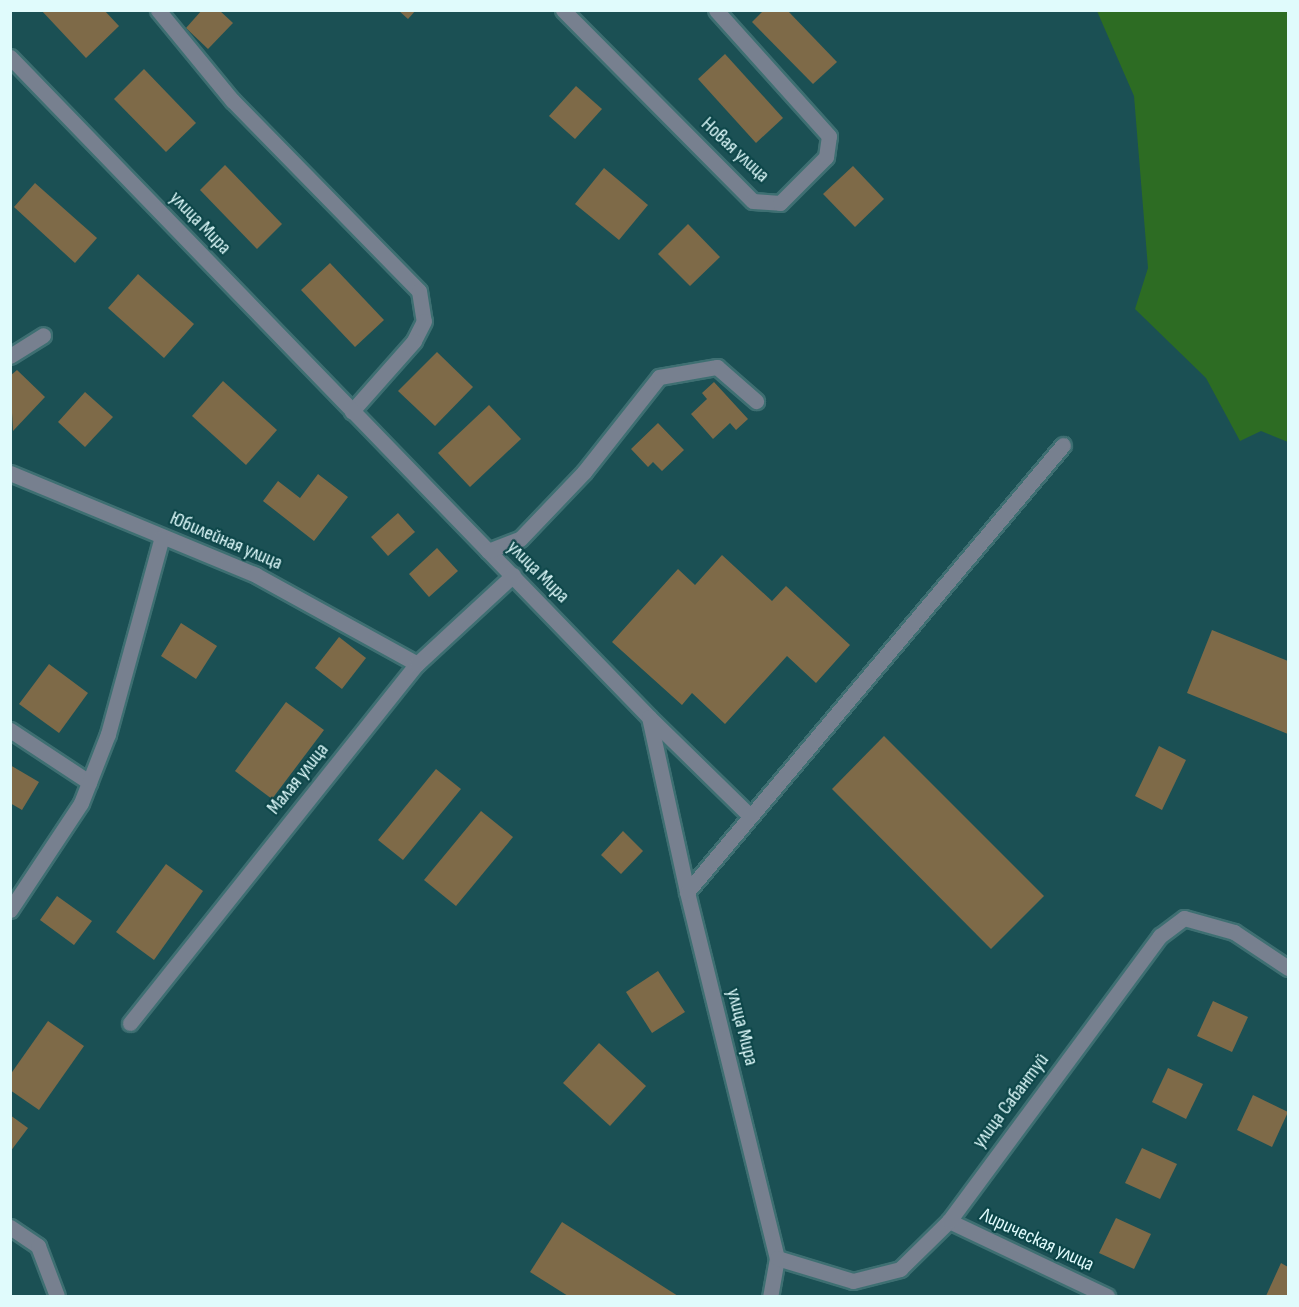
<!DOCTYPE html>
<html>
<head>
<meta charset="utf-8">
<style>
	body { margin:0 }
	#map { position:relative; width:1299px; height:1307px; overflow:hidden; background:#1b5054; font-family:"Sofia Sans Condensed",sans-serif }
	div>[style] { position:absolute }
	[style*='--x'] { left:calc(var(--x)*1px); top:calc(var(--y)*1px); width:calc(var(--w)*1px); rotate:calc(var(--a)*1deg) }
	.green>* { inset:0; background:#2d6c23 }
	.building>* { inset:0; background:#7e6a48 }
	.roads { filter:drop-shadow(2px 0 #3e6f72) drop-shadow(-2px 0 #3e6f72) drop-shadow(0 2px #3e6f72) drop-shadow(0 -2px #3e6f72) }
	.minor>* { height:15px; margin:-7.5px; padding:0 7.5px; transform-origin:7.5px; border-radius:7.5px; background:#77808f }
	span { translate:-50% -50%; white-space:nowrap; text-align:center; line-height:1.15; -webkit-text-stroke:4.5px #0d4649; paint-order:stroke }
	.street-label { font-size:20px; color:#e0fbfc }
	.frame { position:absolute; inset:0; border:12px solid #e0fbfc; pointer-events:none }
</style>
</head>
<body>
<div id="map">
	<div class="green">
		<div style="clip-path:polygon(1097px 11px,1288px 11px,1288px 442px,1261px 431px,1240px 441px,1206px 378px,1135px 309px,1148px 268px,1134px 96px)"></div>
	</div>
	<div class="building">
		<div style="clip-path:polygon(41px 10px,104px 10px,119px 26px,86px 58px)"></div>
		<div style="clip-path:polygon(202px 10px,219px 10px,233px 23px,208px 49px,186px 28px)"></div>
		<div style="clip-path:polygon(398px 10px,416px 10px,408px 19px)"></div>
		<div style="clip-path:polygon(764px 10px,787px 10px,837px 62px,813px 84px,752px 22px)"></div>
		<div style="clip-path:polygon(725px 54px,783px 118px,756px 143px,698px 79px)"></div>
		<div style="clip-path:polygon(144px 69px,196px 123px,166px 152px,114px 99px)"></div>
		<div style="clip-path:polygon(576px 86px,602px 109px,575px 139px,549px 116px)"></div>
		<div style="clip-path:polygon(225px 165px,282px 224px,257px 249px,200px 190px)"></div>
		<div style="clip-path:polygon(853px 166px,884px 199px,855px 227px,823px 194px)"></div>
		<div style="clip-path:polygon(604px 168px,648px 205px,619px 240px,575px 204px)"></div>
		<div style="clip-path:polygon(35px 183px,97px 238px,75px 263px,14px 207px)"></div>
		<div style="clip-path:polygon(688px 224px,720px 257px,690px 286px,658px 254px)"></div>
		<div style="clip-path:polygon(330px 263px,384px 320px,355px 347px,301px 290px)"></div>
		<div style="clip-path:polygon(138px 274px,194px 324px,164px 358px,108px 308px)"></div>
		<div style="clip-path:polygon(437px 352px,473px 387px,435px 426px,398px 391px)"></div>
		<div style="clip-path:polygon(17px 370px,45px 397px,13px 431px,10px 376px)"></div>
		<div style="clip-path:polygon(223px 381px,277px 430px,246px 465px,192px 416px)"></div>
		<div style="clip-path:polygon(714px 382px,748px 419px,736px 430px,730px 423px,713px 439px,691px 414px,707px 399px,702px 393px)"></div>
		<div style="clip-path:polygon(85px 392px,113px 417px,85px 447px,58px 422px)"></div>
		<div style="clip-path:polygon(489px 405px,521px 439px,470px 487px,438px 453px)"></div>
		<div style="clip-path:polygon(658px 423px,684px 450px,662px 471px,653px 462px,648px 467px,631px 449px)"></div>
		<div style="clip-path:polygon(318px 474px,348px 497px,314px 541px,263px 501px,278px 481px,300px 498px)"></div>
		<div style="clip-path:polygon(398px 513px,415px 532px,388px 556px,371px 537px)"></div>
		<div style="clip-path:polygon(437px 548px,458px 571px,429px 597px,409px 574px)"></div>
		<div style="clip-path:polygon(722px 555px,772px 601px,786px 586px,850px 645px,816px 683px,787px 656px,725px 724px,692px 693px,682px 705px,612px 642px,678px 569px,695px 585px)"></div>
		<div style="clip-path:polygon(181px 623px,217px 646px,196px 679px,161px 656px)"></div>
		<div style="clip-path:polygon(1212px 630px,1288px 661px,1288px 734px,1187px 693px)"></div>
		<div style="clip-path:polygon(339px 637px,366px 658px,342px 689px,315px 668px)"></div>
		<div style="clip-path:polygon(49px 664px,88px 693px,59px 733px,19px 704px)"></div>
		<div style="clip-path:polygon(286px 702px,324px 730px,272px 799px,235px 771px)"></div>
		<div style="clip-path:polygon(884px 736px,1044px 896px,991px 949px,832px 789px)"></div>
		<div style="clip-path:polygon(1159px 746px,1186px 760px,1162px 810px,1135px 796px)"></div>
		<div style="clip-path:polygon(10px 765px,39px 782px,22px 810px,10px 803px)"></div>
		<div style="clip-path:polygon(436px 769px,461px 789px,403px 860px,378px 840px)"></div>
		<div style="clip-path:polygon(481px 811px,513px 837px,456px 906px,424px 880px)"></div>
		<div style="clip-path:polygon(623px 831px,643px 851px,621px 874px,601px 855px)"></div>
		<div style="clip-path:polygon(166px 864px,203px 891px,154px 960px,116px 932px)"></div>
		<div style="clip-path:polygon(57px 896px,92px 921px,74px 945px,40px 920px)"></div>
		<div style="clip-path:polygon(658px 971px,685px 1012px,652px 1033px,626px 992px)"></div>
		<div style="clip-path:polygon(1213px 1001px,1248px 1017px,1232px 1052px,1197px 1036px)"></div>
		<div style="clip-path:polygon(48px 1021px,84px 1046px,39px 1110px,10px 1090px,10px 1075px)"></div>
		<div style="clip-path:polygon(599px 1043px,646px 1086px,610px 1126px,563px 1083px)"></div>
		<div style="clip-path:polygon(1168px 1068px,1203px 1084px,1186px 1119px,1152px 1102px)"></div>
		<div style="clip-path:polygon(1253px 1095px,1288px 1112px,1272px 1147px,1237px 1130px)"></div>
		<div style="clip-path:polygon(10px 1115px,28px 1128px,10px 1152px)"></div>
		<div style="clip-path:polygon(1142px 1148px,1177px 1164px,1160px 1199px,1125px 1183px)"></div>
		<div style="clip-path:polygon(1116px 1218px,1151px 1234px,1134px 1269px,1099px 1253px)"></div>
		<div style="clip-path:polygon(562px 1222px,678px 1296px,568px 1296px,530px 1272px)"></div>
		<div style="clip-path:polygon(1281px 1263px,1288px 1267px,1288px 1296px,1266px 1296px)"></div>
	</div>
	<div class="roads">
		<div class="minor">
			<div style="--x:158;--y:10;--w:117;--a:50.6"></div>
			<div style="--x:232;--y:100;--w:267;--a:45.6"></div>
			<div style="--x:419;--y:291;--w:30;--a:81"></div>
			<div style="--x:424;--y:321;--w:22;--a:117"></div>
			<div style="--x:414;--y:341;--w:94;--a:131.5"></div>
			<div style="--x:563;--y:10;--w:269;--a:45.2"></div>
			<div style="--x:753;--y:201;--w:27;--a:4"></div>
			<div style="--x:780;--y:203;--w:65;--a:-45"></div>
			<div style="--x:826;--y:157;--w:21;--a:-82"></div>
			<div style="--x:829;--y:136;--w:169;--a:-131.9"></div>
			<div style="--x:10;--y:57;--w:919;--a:45.93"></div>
			<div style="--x:649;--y:717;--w:179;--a:77.7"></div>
			<div style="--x:687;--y:892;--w:377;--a:76.2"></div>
			<div style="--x:777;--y:1258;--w:39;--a:100"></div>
			<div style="--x:10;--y:356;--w:39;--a:-32"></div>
			<div style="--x:10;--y:473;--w:266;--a:22.5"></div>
			<div style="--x:256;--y:575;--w:184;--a:28.9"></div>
			<div style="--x:488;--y:551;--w:34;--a:-21"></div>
			<div style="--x:520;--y:539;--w:93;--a:-46.3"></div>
			<div style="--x:584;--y:472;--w:121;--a:-51.7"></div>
			<div style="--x:659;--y:377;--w:59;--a:-9.8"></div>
			<div style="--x:717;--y:367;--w:52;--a:41.1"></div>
			<div style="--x:649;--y:717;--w:141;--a:44.4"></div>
			<div style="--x:10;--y:730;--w:95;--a:33.4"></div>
			<div style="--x:687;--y:892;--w:584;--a:-49.93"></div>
			<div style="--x:10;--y:910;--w:128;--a:-56.4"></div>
			<div style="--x:81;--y:803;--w:74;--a:-68.6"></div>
			<div style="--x:108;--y:734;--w:204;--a:-74.7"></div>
			<div style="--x:130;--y:1023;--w:460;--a:-51.4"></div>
			<div style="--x:417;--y:664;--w:131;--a:-42.8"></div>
			<div style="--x:949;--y:1221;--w:175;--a:25.4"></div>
			<div style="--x:10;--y:1227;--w:34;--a:34"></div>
			<div style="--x:38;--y:1246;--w:53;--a:69.2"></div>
			<div style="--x:777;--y:1258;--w:79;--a:16.8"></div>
			<div style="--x:853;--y:1281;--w:49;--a:-14.3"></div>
			<div style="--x:900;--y:1269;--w:69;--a:-44.4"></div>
			<div style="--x:949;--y:1221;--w:355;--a:-53.5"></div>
			<div style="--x:1160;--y:936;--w:30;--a:-37"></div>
			<div style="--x:1184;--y:918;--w:52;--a:15.6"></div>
			<div style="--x:1234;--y:932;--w:65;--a:33.7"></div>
		</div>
	</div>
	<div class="street-label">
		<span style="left:735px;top:150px;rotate:43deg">Новая улица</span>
		<span style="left:200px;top:223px;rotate:46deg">улица Мира</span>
		<span style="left:226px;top:541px;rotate:23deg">Юбилейная улица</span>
		<span style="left:538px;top:572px;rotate:45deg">улица Мира</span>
		<span style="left:298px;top:779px;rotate:-51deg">Малая улица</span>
		<span style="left:742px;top:1027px;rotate:76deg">улица Мира</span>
		<span style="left:1011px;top:1101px;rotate:-53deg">улица Сабантуй</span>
		<span style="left:1037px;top:1240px;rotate:25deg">Лирическая улица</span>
	</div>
	<div class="frame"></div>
</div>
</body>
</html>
